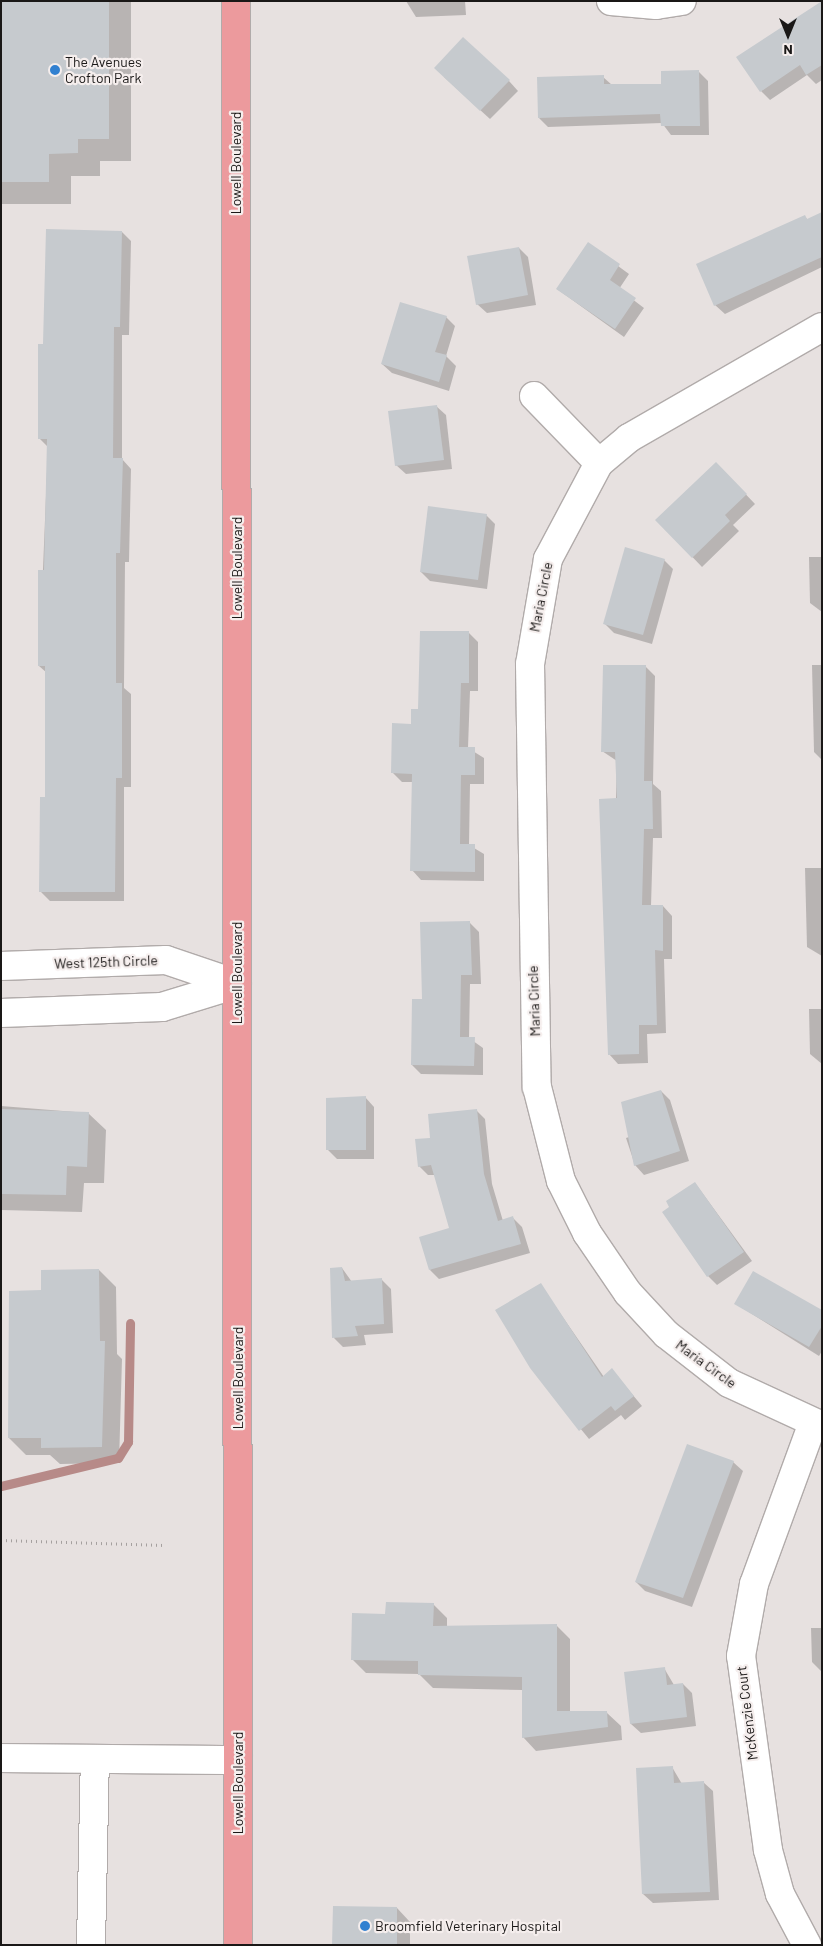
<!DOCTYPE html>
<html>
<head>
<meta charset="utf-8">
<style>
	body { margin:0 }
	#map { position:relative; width:823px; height:1946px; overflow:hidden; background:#e7e1e0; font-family:Barlow,sans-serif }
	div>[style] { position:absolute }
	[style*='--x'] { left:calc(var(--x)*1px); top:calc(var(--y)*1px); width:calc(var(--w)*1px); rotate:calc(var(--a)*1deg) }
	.shadow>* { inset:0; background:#0003 }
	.stream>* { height:9px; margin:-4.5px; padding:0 4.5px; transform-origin:4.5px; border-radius:4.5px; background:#b78a88 }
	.building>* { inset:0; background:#c6cace }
	.path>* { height:3px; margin-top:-1.5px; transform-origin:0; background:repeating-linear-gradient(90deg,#a5a09f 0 1px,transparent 0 5px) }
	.roads { filter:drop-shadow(1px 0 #b1abaa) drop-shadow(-1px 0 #b1abaa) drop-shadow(0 1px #b1abaa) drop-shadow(0 -1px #b1abaa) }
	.minor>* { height:28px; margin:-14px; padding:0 14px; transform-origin:14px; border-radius:14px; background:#fff }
	.major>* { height:28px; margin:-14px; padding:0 14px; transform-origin:14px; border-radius:14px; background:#ec9a9d }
	.dots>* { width:14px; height:14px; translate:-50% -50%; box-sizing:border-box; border:2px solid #f5eeed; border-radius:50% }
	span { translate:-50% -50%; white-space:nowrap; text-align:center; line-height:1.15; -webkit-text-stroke:4.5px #f5eeed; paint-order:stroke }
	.poi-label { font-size:14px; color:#1a1817 }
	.left { translate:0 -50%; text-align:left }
	.street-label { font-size:14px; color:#1a1817 }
	.frame { position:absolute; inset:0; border:2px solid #1a1817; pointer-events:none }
	.north { position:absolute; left:763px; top:10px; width:50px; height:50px; -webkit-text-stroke:4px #f5eeed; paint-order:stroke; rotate:180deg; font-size:14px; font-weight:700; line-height:20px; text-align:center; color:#1a1817 }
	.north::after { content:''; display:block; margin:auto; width:18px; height:22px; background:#1a1817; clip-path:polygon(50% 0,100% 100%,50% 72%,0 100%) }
</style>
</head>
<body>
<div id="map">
	<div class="shadow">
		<div style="clip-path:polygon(1px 1px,131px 1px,131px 161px,100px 161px,100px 176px,71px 176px,71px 204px,1px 204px)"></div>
		<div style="clip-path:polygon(406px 1px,465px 1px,466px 15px,416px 17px)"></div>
		<div style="clip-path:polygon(822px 45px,822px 80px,816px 84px,807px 75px,770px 100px,761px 91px)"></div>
		<div style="clip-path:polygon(699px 72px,708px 81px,709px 135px,671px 135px,662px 123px,548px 127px,539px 118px,603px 77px,612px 85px,663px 85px)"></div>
		<div style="clip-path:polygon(444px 77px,509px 81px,518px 91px,490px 119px)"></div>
		<div style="clip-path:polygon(822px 213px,822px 267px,725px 314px,715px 305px,804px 216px,808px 220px)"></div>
		<div style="clip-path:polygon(122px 232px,131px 241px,129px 335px,122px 335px,122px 459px,131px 469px,129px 562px,125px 562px,124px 688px,131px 694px,131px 787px,124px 787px,124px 901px,50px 901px,41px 892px,47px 798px,47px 673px,39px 666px,48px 447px,39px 438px,45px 345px)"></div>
		<div style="clip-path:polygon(588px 244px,629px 274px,619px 289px,644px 308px,624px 337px,557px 289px)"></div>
		<div style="clip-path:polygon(519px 248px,528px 257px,536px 305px,487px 313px,477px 304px)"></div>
		<div style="clip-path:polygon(446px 317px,455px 326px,446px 356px,456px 366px,449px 391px,392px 373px,382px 364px)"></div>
		<div style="clip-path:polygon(436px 406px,446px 415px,452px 469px,406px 474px,396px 465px)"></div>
		<div style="clip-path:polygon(716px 463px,755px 504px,733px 525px,739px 531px,702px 567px,657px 520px)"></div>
		<div style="clip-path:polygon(486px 515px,495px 524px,487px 589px,430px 581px,421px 572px)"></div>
		<div style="clip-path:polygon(809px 557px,822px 557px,822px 612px,810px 603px)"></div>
		<div style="clip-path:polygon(664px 560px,673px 569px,652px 644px,614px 633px,604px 623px)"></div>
		<div style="clip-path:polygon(469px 633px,478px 642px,478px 691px,470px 691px,468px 748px,484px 758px,484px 784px,470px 784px,469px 845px,484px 854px,484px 881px,421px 880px,412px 870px,413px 782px,402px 782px,393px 773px,420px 710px)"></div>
		<div style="clip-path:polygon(812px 665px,822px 665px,822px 760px,814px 752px)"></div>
		<div style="clip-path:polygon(645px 666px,655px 676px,653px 784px,661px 791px,662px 838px,653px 838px,651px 906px,663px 906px,672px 916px,672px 959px,664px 959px,666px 1033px,647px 1034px,648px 1063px,618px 1064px,609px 1054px,617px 761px,602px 751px)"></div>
		<div style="clip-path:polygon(805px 868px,822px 868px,822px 956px,807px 947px)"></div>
		<div style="clip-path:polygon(470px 923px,479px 932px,481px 984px,470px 984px,469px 1038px,483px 1048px,483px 1075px,421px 1074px,412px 1065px,423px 1000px)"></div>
		<div style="clip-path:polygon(809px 1009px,822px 1009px,822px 1064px,810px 1054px)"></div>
		<div style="clip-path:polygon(661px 1091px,670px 1100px,689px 1161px,644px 1175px,635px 1165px,626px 1138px,632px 1136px)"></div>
		<div style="clip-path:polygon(365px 1097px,374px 1107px,374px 1159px,337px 1159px,327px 1149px)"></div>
		<div style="clip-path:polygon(1px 1106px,88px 1113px,106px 1130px,104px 1183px,84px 1183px,82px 1212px,1px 1210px)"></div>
		<div style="clip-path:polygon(476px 1110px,485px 1119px,492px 1184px,503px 1221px,513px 1218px,522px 1227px,530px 1253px,439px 1279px,430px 1270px,451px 1229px,435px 1175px,428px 1175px,419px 1166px)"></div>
		<div style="clip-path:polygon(695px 1183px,752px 1261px,717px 1285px,708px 1276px)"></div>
		<div style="clip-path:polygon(342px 1268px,352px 1282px,382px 1280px,391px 1289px,393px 1333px,364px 1335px,366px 1345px,343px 1347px,334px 1338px)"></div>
		<div style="clip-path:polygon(99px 1270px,116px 1287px,117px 1354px,122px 1359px,119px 1463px,60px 1464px,50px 1455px,26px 1455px,9px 1438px,42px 1292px)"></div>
		<div style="clip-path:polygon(540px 1284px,604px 1377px,612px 1370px,642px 1406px,625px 1420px,621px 1415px,589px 1439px,531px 1368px)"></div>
		<div style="clip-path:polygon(736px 1304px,822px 1312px,822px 1351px,819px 1356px)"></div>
		<div style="clip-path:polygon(733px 1462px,743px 1471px,692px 1607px,645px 1591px,636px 1582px)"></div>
		<div style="clip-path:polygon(433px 1604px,447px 1618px,447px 1627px,557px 1626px,570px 1639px,570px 1713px,607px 1713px,621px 1726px,622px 1740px,536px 1751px,523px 1737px,523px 1690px,433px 1688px,419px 1674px,366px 1673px,353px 1660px,387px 1615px)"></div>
		<div style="clip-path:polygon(822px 1620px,822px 1671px,821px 1671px,812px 1662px,811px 1628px,821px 1628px)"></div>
		<div style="clip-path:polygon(664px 1668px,674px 1685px,683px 1684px,692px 1693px,696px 1726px,641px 1733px,631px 1724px,625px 1673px)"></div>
		<div style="clip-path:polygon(672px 1767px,682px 1784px,703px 1782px,713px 1791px,719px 1900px,653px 1903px,643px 1894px)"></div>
		<div style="clip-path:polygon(397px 1908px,410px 1922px,410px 1945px,334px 1945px)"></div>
	</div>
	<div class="stream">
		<div style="--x:1;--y:1486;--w:120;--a:-13.5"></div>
		<div style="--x:118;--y:1458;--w:19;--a:-58"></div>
		<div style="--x:128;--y:1442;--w:119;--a:-89"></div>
	</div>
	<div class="building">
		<div style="clip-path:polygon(1px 1px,109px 1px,109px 139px,78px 139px,78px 153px,49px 154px,49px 182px,1px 182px)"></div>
		<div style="clip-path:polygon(822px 1px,822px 65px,806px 75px,800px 65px,760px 92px,736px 57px)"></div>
		<div style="clip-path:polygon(463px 37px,510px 80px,480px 111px,434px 68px)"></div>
		<div style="clip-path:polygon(699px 70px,700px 126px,661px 126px,660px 114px,538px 118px,537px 77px,604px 75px,604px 84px,661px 84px,661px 71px)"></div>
		<div style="clip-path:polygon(822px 212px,822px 257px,714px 306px,696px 264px,805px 215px,807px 219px)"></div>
		<div style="clip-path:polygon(46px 229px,122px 231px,120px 327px,114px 327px,113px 458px,123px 458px,120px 553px,116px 553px,116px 683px,122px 683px,122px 778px,116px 778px,115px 892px,39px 892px,40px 797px,45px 797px,45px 666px,38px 666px,38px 570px,44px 570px,47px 439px,38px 439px,38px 344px,43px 344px)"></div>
		<div style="clip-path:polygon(588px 242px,620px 264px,610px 280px,636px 298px,615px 329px,556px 289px)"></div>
		<div style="clip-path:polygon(519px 247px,528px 295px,476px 305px,467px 256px)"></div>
		<div style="clip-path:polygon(400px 302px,447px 316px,435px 352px,447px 355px,439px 382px,381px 364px)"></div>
		<div style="clip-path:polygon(437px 405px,444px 460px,395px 466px,388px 411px)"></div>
		<div style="clip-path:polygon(716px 462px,747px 494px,725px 515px,730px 521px,692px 558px,655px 520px)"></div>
		<div style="clip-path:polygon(428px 506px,487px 514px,478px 580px,420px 572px)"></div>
		<div style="clip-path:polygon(625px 547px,665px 559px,643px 635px,603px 624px)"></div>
		<div style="clip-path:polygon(420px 631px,469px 631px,469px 683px,461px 683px,459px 747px,475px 747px,475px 775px,461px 775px,460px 844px,475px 844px,475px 872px,410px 871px,412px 774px,391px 773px,392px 723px,411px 724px,411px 709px,418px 709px)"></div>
		<div style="clip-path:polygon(603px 665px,646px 665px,644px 781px,652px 781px,653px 829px,644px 829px,642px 905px,663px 905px,663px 951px,655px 950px,657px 1025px,639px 1025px,639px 1054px,608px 1055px,599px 799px,617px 798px,615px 752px,601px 752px)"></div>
		<div style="clip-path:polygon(470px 921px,472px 975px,461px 975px,460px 1037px,475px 1037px,474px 1066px,411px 1065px,412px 999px,422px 999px,420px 922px)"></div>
		<div style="clip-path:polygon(661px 1090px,680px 1151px,634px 1166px,621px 1102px)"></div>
		<div style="clip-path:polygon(366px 1096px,366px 1150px,326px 1150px,326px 1098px)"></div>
		<div style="clip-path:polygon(1px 1109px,89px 1112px,87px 1167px,67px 1166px,66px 1195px,2px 1194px)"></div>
		<div style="clip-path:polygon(477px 1109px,484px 1174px,498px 1221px,513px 1216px,521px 1244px,429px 1270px,419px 1237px,449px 1228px,431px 1165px,418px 1167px,415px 1139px,430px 1138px,428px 1114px)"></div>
		<div style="clip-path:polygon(695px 1182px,744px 1252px,707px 1277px,662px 1212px,669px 1207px,666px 1201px)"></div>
		<div style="clip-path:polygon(342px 1267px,345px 1281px,382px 1278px,384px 1324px,355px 1326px,358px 1336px,332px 1338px,330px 1268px)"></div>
		<div style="clip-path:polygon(99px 1269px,100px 1341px,105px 1341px,102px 1447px,41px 1448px,41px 1438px,8px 1438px,9px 1291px,41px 1290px,41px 1270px)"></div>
		<div style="clip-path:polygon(753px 1271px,822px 1310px,822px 1326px,809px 1347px,734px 1304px)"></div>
		<div style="clip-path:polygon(541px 1283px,602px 1377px,612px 1368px,634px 1396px,615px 1411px,611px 1406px,579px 1431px,530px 1368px,495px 1310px)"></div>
		<div style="clip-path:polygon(687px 1444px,734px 1461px,683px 1598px,635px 1582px)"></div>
		<div style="clip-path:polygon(386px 1602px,434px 1603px,433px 1626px,557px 1624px,557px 1711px,607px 1711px,608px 1727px,522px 1738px,522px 1677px,418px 1675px,418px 1661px,351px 1660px,352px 1613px,385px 1614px)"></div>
		<div style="clip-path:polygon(665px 1667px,667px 1685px,683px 1683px,687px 1717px,630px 1724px,624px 1672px)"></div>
		<div style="clip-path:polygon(673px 1766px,674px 1783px,704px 1781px,710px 1892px,642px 1894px,636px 1768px)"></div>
		<div style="clip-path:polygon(333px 1906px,397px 1907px,397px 1945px,332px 1945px)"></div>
	</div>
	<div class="path">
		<div style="--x:1;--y:1540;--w:163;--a:1.8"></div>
	</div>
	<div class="roads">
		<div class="minor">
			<div style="--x:611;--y:1;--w:45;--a:5.1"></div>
			<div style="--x:656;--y:5;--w:26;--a:-9"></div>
			<div style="--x:822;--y:327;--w:223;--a:150.1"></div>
			<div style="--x:629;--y:438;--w:39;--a:140"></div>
			<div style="--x:599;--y:463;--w:109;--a:118"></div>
			<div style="--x:548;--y:559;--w:107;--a:99.7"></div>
			<div style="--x:530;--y:664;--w:423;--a:89.1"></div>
			<div style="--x:537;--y:1087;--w:97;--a:75.7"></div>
			<div style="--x:561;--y:1181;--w:58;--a:63.4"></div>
			<div style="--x:587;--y:1233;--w:73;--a:55.7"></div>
			<div style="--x:628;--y:1293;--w:56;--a:47.2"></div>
			<div style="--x:666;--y:1334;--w:80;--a:37.9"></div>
			<div style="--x:729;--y:1383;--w:102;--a:24.8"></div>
			<div style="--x:534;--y:396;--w:93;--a:45.9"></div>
			<div style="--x:1;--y:966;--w:165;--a:-2.1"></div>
			<div style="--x:166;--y:960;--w:75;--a:18.7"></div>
			<div style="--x:1;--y:1013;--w:161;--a:-2.1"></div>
			<div style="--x:162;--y:1007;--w:78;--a:-17"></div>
			<div style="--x:1;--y:1758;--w:237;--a:0.5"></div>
			<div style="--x:91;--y:1945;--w:185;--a:-88.8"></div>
			<div style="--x:807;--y:1945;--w:58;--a:-117.9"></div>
			<div style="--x:780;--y:1894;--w:46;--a:-105.3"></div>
			<div style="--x:768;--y:1850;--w:196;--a:-97.9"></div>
			<div style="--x:741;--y:1656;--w:73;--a:-79.8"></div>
			<div style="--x:754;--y:1584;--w:171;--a:-69.9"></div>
		</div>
		<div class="major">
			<div style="--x:236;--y:1;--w:1944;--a:89.94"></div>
		</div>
	</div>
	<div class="dots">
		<div style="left:55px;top:70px;background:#3180d0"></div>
		<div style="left:365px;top:1926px;background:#3180d0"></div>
	</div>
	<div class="poi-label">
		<span class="left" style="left:65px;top:70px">The Avenues<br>Crofton Park</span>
		<span class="left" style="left:375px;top:1926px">Broomfield Veterinary Hospital</span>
	</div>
	<div class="street-label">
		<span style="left:236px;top:163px;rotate:-90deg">Lowell Boulevard</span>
		<span style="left:237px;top:568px;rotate:-90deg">Lowell Boulevard</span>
		<span style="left:541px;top:597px;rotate:-79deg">Maria Circle</span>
		<span style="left:106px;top:962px;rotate:-2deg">West 125th Circle</span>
		<span style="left:237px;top:973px;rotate:-90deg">Lowell Boulevard</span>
		<span style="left:534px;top:1001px;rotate:-92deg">Maria Circle</span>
		<span style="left:706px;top:1364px;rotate:36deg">Maria Circle</span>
		<span style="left:238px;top:1378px;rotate:-90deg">Lowell Boulevard</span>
		<span style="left:747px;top:1713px;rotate:-97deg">McKenzie Court</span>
		<span style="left:238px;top:1783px;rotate:-90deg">Lowell Boulevard</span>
	</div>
	<div class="frame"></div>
	<div class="north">N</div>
</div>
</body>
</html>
